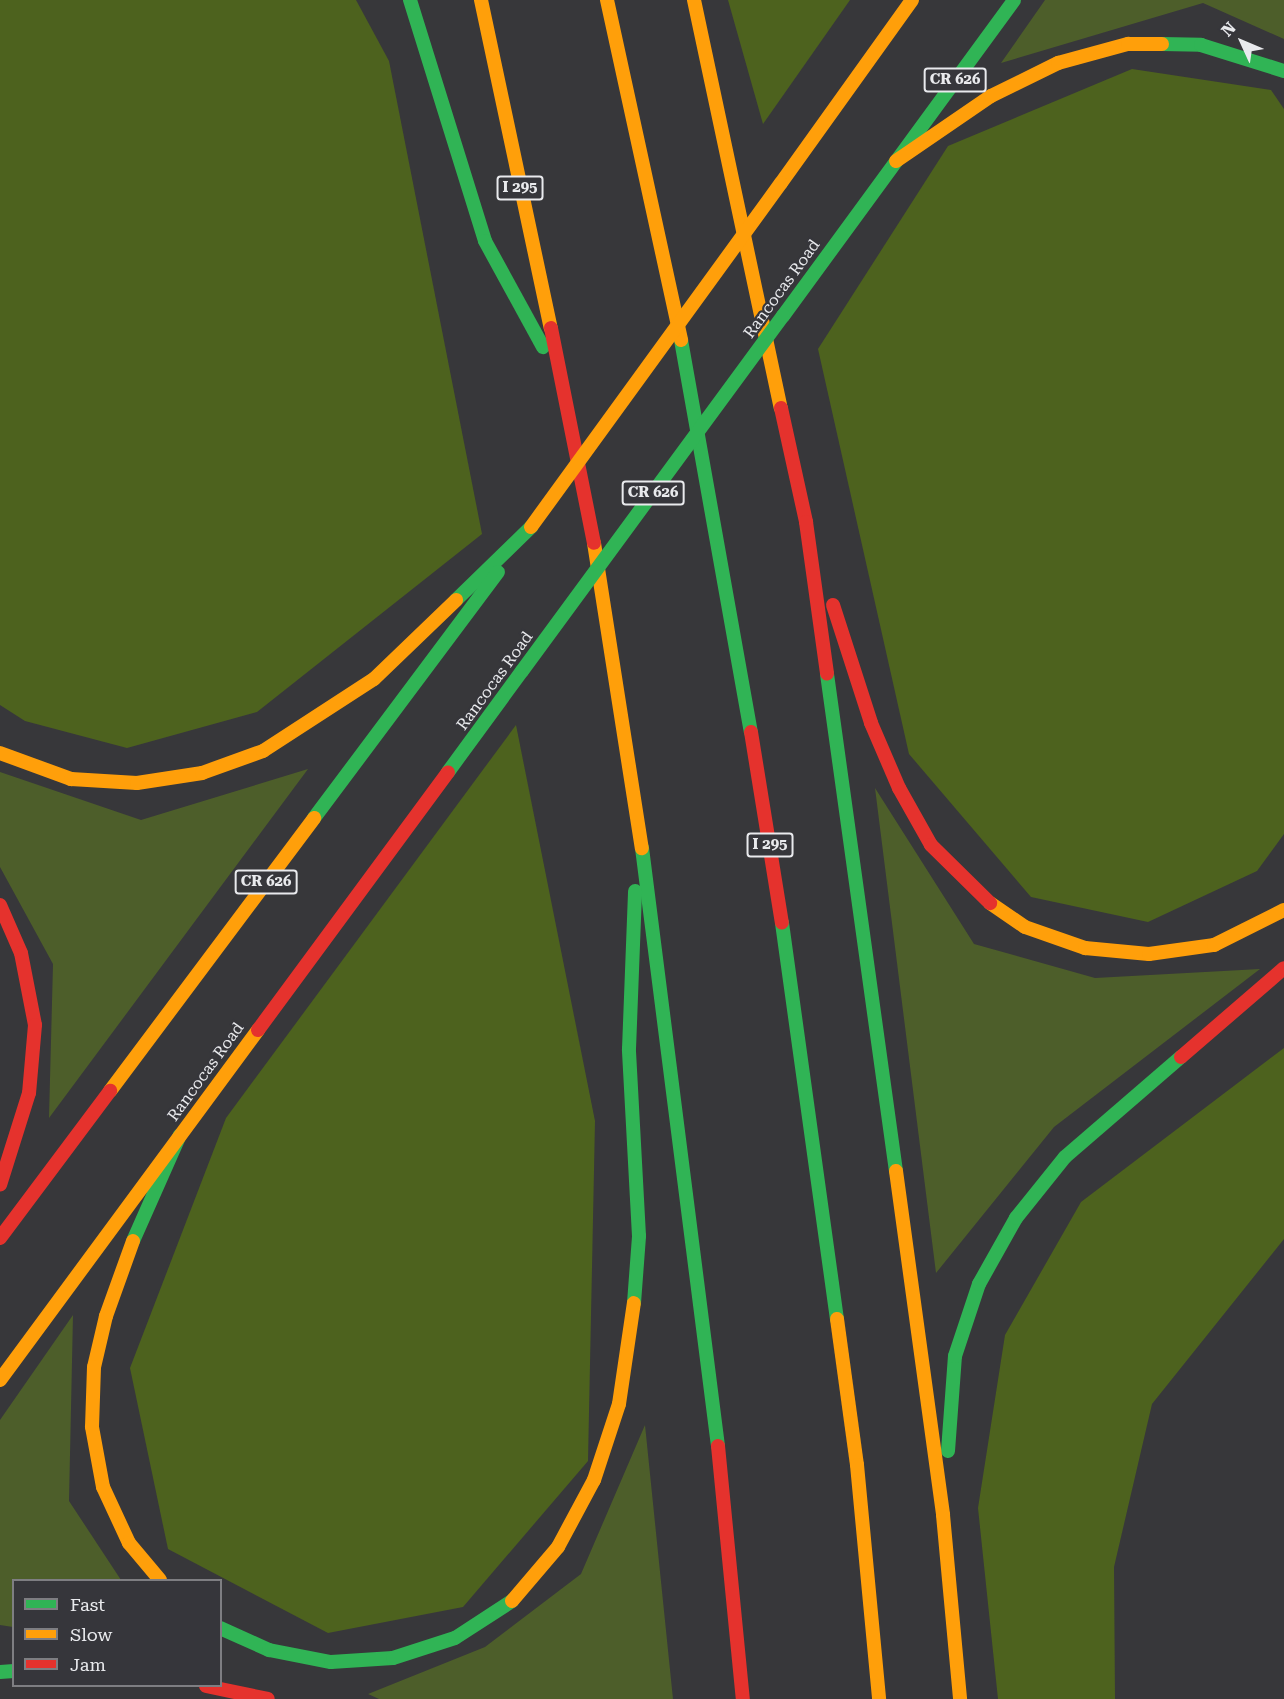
<!DOCTYPE html>
<html>
<head>
<meta charset="utf-8">
<style>
	body { margin:0 }
	#map { position:relative; width:1284px; height:1699px; overflow:hidden; background:#37373a; font-family:"Roboto Serif",serif }
	div>[style] { position:absolute }
	[style*='--x'] { left:calc(var(--x)*1px); top:calc(var(--y)*1px); width:calc(var(--w)*1px); rotate:calc(var(--a)*1deg) }
	.green>* { inset:0; background:#4d5e2a }
	.forest>* { inset:0; background:#4d621e }
	.fast>* { height:14px; margin:-7px; padding:0 7px; transform-origin:7px; border-radius:7px; background:#30b455 }
	.slow>* { height:14px; margin:-7px; padding:0 7px; transform-origin:7px; border-radius:7px; background:#ff9f0a }
	.jam>* { height:14px; margin:-7px; padding:0 7px; transform-origin:7px; border-radius:7px; background:#e5322d }
	.fast-bridge>* { height:14px; margin:-7px; padding:0 7px; transform-origin:7px; border-radius:7px; background:#30b455 }
	.slow-bridge>* { height:14px; margin:-7px; padding:0 7px; transform-origin:7px; border-radius:7px; background:#ff9f0a }
	span { translate:-50% -50%; white-space:nowrap; text-align:center; line-height:1.15; -webkit-text-stroke:4.5px #36363b; paint-order:stroke }
	.shield-label span { padding:2px 4px; background:#36363b; border:2px solid; border-radius:4px; -webkit-text-stroke-width:0 }
	.shield-label { font-size:15px; color:#e9eaed; font-weight:700 }
	.street-label { font-size:16px; color:#e9eaed }
	.legend { position:absolute; left:12px; top:1579px; width:210px; height:108px; box-sizing:border-box; background:#36363b; border:2px solid #7e7e82; margin:0; padding:8px 10px; list-style:none; font-size:18px; color:#e9eaed }
	.legend li { display:flex; align-items:center; gap:12px; height:30px }
	.legend b { width:30px; border:2px solid #7e7e82 }
	.north { position:absolute; left:1212px; top:12px; width:60px; height:60px; -webkit-text-stroke:4px #36363b; paint-order:stroke; rotate:314deg; font-size:16px; font-weight:700; line-height:24px; text-align:center; color:#e9eaed }
	.north::after { content:''; display:block; margin:auto; width:21px; height:27px; background:#e9eaed; clip-path:polygon(50% 0,100% 100%,50% 72%,0 100%) }
</style>
</head>
<body>
<div id="map">
	<div class="green">
		<div style="clip-path:polygon(1045px 0,1284px 0,1284px 39px,1203px 3px,1001px 63px)"></div>
		<div style="clip-path:polygon(308px 769px,49px 1118px,53px 964px,0 867px,0 772px,141px 820px)"></div>
		<div style="clip-path:polygon(875px 788px,974px 944px,1095px 978px,1260px 969px,1054px 1127px,936px 1273px)"></div>
		<div style="clip-path:polygon(73px 1315px,69px 1501px,121px 1580px,14px 1580px,13px 1627px,0 1625px,0 1420px)"></div>
		<div style="clip-path:polygon(645px 1425px,673px 1699px,379px 1699px,368px 1694px,485px 1647px,581px 1574px)"></div>
	</div>
	<div class="forest">
		<div style="clip-path:polygon(0 0,356px 0,389px 61px,482px 534px,257px 712px,127px 748px,25px 721px,0 705px)"></div>
		<div style="clip-path:polygon(728px 0,850px 0,763px 124px)"></div>
		<div style="clip-path:polygon(1132px 69px,1271px 90px,1284px 109px,1284px 834px,1257px 871px,1148px 922px,1031px 897px,909px 754px,818px 349px,948px 146px)"></div>
		<div style="clip-path:polygon(516px 725px,595px 1121px,588px 1461px,463px 1607px,328px 1633px,168px 1549px,130px 1368px,226px 1118px)"></div>
		<div style="clip-path:polygon(1284px 1048px,1284px 1239px,1152px 1404px,1114px 1567px,1115px 1699px,998px 1699px,978px 1508px,1005px 1335px,1081px 1202px)"></div>
	</div>
	<div class="fast">
		<div style="--x:410;--y:0;--w:252;--a:72.7"></div>
		<div style="--x:485;--y:241;--w:121;--a:61.3"></div>
		<div style="--x:1162;--y:44;--w:39;--a:1"></div>
		<div style="--x:1201;--y:45;--w:87;--a:17.4"></div>
		<div style="--x:783;--y:316;--w:391;--a:-53.8"></div>
		<div style="--x:681;--y:340;--w:398;--a:79.9"></div>
		<div style="--x:456;--y:600;--w:105;--a:-44.2"></div>
		<div style="--x:827;--y:674;--w:502;--a:82.1"></div>
		<div style="--x:448;--y:772;--w:125;--a:-53.8"></div>
		<div style="--x:314;--y:818;--w:307;--a:-53.2"></div>
		<div style="--x:642;--y:848;--w:603;--a:82.76"></div>
		<div style="--x:782;--y:923;--w:400;--a:82.1"></div>
		<div style="--x:133;--y:1241;--w:116;--a:-66.1"></div>
		<div style="--x:634;--y:1303;--w:67;--a:-85.7"></div>
		<div style="--x:639;--y:1236;--w:187;--a:-93.1"></div>
		<div style="--x:629;--y:1049;--w:158;--a:-87.8"></div>
		<div style="--x:948;--y:1451;--w:95;--a:-85.8"></div>
		<div style="--x:955;--y:1356;--w:76;--a:-71.6"></div>
		<div style="--x:979;--y:1284;--w:76;--a:-60.7"></div>
		<div style="--x:1016;--y:1218;--w:78;--a:-51.2"></div>
		<div style="--x:1065;--y:1157;--w:153;--a:-40.8"></div>
		<div style="--x:220;--y:1628;--w:54;--a:24.2"></div>
		<div style="--x:269;--y:1650;--w:63;--a:11"></div>
		<div style="--x:331;--y:1662;--w:62;--a:-3.7"></div>
		<div style="--x:393;--y:1658;--w:65;--a:-17.9"></div>
		<div style="--x:455;--y:1638;--w:68;--a:-33"></div>
		<div style="--x:0;--y:1672;--w:14;--a:-4"></div>
	</div>
	<div class="slow">
		<div style="--x:481;--y:0;--w:335;--a:78"></div>
		<div style="--x:607;--y:0;--w:348;--a:77.7"></div>
		<div style="--x:694;--y:0;--w:417;--a:78"></div>
		<div style="--x:896;--y:161;--w:115;--a:-34.4"></div>
		<div style="--x:991;--y:96;--w:75;--a:-26.2"></div>
		<div style="--x:1058;--y:63;--w:73;--a:-15.2"></div>
		<div style="--x:1128;--y:44;--w:34;--a:0"></div>
		<div style="--x:781;--y:183;--w:225;--a:-54.4"></div>
		<div style="--x:594;--y:543;--w:309;--a:81.1"></div>
		<div style="--x:0;--y:753;--w:76;--a:20.1"></div>
		<div style="--x:71;--y:779;--w:66;--a:3.5"></div>
		<div style="--x:137;--y:783;--w:66;--a:-8.7"></div>
		<div style="--x:202;--y:773;--w:65;--a:-19.8"></div>
		<div style="--x:263;--y:751;--w:132;--a:-33"></div>
		<div style="--x:374;--y:679;--w:114;--a:-43.9"></div>
		<div style="--x:990;--y:903;--w:42;--a:34.4"></div>
		<div style="--x:1025;--y:927;--w:64;--a:19.3"></div>
		<div style="--x:1085;--y:948;--w:64;--a:5.4"></div>
		<div style="--x:1149;--y:954;--w:66;--a:-7.9"></div>
		<div style="--x:1214;--y:945;--w:78;--a:-26.6"></div>
		<div style="--x:110;--y:1091;--w:341;--a:-53.2"></div>
		<div style="--x:896;--y:1171;--w:347;--a:82.2"></div>
		<div style="--x:943;--y:1515;--w:185;--a:84.7"></div>
		<div style="--x:133;--y:1241;--w:80;--a:109.8"></div>
		<div style="--x:106;--y:1316;--w:52;--a:103.2"></div>
		<div style="--x:94;--y:1367;--w:60;--a:91.9"></div>
		<div style="--x:92;--y:1427;--w:61;--a:79.6"></div>
		<div style="--x:103;--y:1487;--w:62;--a:65.1"></div>
		<div style="--x:129;--y:1543;--w:48;--a:50"></div>
		<div style="--x:837;--y:1319;--w:147;--a:82.2"></div>
		<div style="--x:857;--y:1465;--w:235;--a:84.6"></div>
		<div style="--x:0;--y:1380;--w:435;--a:-53.6"></div>
		<div style="--x:512;--y:1601;--w:71;--a:-49.6"></div>
		<div style="--x:558;--y:1547;--w:76;--a:-61.8"></div>
		<div style="--x:594;--y:1480;--w:80;--a:-71.8"></div>
		<div style="--x:619;--y:1404;--w:102;--a:-81.6"></div>
	</div>
	<div class="jam">
		<div style="--x:551;--y:328;--w:219;--a:78.7"></div>
		<div style="--x:781;--y:408;--w:117;--a:77.6"></div>
		<div style="--x:806;--y:522;--w:153;--a:82.1"></div>
		<div style="--x:833;--y:605;--w:124;--a:72.1"></div>
		<div style="--x:871;--y:723;--w:71;--a:66.7"></div>
		<div style="--x:899;--y:788;--w:65;--a:60.7"></div>
		<div style="--x:931;--y:845;--w:83;--a:44.5"></div>
		<div style="--x:751;--y:732;--w:193;--a:80.8"></div>
		<div style="--x:0;--y:905;--w:52;--a:66.4"></div>
		<div style="--x:21;--y:953;--w:73;--a:79"></div>
		<div style="--x:35;--y:1025;--w:68;--a:95"></div>
		<div style="--x:29;--y:1093;--w:96;--a:107.5"></div>
		<div style="--x:258;--y:1030;--w:320;--a:-53.6"></div>
		<div style="--x:1181;--y:1057;--w:136;--a:-40.8"></div>
		<div style="--x:0;--y:1238;--w:184;--a:-53.2"></div>
		<div style="--x:718;--y:1446;--w:254;--a:84.4"></div>
		<div style="--x:206;--y:1686;--w:63;--a:11.8"></div>
	</div>
	<div class="fast-bridge">
		<div style="--x:522;--y:671;--w:441;--a:-53.7"></div>
	</div>
	<div class="slow-bridge">
		<div style="--x:531;--y:527;--w:425;--a:-54"></div>
	</div>
	<div class="shield-label">
		<span style="left:955px;top:80px">CR 626</span>
		<span style="left:520px;top:188px">I 295</span>
		<span style="left:653px;top:493px">CR 626</span>
		<span style="left:770px;top:845px">I 295</span>
		<span style="left:266px;top:882px">CR 626</span>
	</div>
	<div class="street-label">
		<span style="left:782px;top:289px;rotate:-54deg">Rancocas Road</span>
		<span style="left:495px;top:681px;rotate:-54deg">Rancocas Road</span>
		<span style="left:206px;top:1072px;rotate:-54deg">Rancocas Road</span>
	</div>
	<ul class="legend">
	<li><b style="height:8px;background:#30b455"></b>Fast</li>
	<li><b style="height:8px;background:#ff9f0a"></b>Slow</li>
	<li><b style="height:8px;background:#e5322d"></b>Jam</li>
	</ul>
	<div class="north">N</div>
</div>
</body>
</html>
